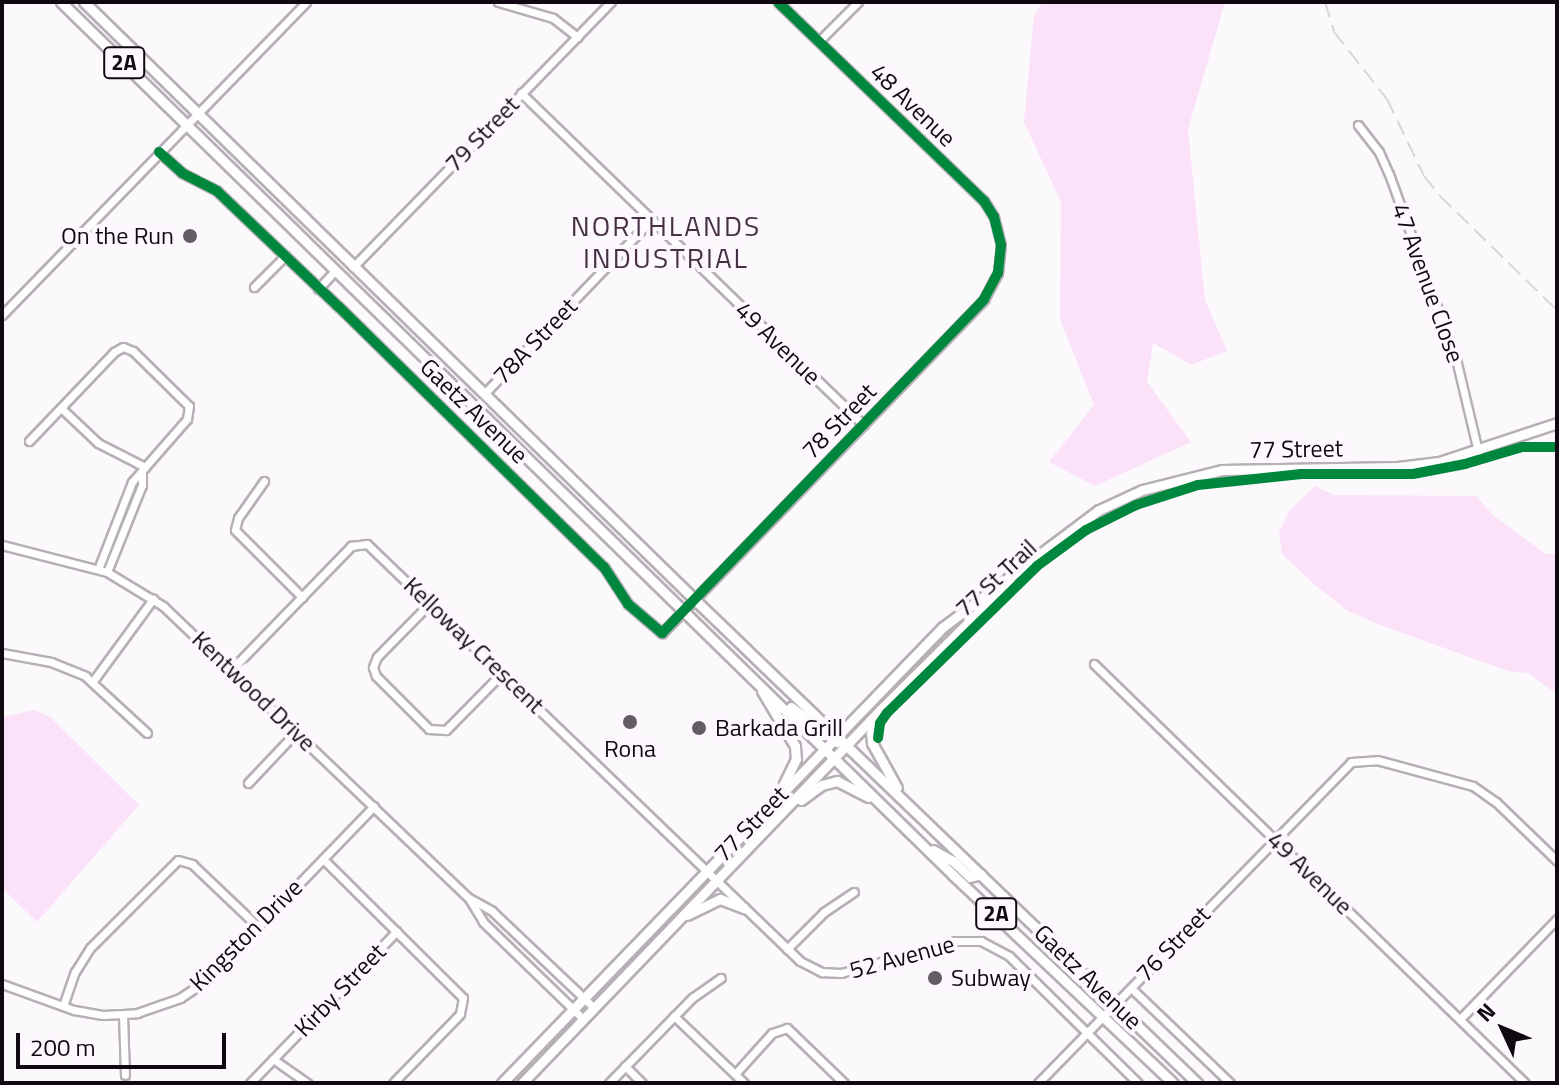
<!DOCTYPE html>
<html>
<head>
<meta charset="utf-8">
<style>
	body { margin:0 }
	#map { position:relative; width:1559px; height:1085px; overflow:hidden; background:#fcf9fc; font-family:"Titillium Web",sans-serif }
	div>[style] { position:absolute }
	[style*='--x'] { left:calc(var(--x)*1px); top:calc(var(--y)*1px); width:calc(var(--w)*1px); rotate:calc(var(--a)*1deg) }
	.green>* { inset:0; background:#fbe2f9 }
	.roads { filter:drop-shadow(2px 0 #b6b0b6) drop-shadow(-2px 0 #b6b0b6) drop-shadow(0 2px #b6b0b6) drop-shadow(0 -2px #b6b0b6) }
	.minor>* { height:7px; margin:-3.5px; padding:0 3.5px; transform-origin:3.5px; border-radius:3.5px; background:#fffeff }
	.major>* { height:9px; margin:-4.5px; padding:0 4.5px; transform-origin:4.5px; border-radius:4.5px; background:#fffeff }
	.rail>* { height:2px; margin-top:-1px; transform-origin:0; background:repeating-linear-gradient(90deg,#d7d6d7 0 16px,transparent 0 24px) }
	.cycleway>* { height:10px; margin:-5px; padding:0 5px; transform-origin:5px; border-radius:5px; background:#00873e }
	.dots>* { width:22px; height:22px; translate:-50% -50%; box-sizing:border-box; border:4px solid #fdf8fd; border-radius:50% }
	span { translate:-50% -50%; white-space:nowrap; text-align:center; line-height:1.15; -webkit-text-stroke:8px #fdf8fd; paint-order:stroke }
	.shield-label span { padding:2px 6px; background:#fdf8fd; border:2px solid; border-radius:6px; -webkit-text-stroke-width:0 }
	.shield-label { font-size:22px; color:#110911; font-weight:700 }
	.street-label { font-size:24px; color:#110911 }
	.poi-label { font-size:24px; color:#110911 }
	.right { translate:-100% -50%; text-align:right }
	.left { translate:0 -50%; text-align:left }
	.quarter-label { font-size:28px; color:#453044; letter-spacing:2px }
	.frame { position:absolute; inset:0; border:4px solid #110911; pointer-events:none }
	.north { position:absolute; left:1463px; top:989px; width:80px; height:80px; -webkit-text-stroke:6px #fdf8fd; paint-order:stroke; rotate:314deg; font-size:22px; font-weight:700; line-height:32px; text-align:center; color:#110911 }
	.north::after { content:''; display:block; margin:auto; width:28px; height:36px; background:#110911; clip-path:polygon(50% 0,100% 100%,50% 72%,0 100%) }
	.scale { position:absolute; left:16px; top:1033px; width:210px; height:36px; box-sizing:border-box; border:4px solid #110911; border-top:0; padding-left:10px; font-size:24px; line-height:28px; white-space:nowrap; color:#110911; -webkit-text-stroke:6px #fdf8fd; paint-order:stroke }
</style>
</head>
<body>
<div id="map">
	<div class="green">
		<div style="clip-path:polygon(1043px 2px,1225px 2px,1188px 129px,1205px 300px,1227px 351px,1191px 365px,1153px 343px,1147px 382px,1191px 442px,1095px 486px,1049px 462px,1094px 405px,1060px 319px,1061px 202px,1024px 122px,1034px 16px)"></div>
		<div style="clip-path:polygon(1315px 486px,1334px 495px,1476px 496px,1495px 517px,1546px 554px,1557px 554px,1557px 694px,1528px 673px,1508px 671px,1380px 625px,1348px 611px,1315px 585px,1282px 554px,1279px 533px,1289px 511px)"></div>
		<div style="clip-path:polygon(35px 710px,50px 717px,139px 805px,37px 922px,2px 888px,2px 717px)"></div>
	</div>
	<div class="roads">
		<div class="minor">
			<div style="--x:498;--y:2;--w:57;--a:16.2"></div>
			<div style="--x:553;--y:18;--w:31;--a:38"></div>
			<div style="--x:819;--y:41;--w:55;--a:-45"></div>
			<div style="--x:521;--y:93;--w:477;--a:44.1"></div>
			<div style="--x:1358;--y:125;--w:34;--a:52"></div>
			<div style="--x:1379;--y:152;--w:24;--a:66"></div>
			<div style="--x:1389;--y:174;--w:197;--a:70.1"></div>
			<div style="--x:1456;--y:359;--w:95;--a:76.6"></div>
			<div style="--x:159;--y:152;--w:31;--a:42"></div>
			<div style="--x:182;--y:173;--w:39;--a:27"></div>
			<div style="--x:217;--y:191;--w:168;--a:43.6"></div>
			<div style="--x:339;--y:307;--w:371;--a:44.5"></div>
			<div style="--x:604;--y:567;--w:44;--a:57"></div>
			<div style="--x:628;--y:604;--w:45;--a:40.5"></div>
			<div style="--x:662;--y:633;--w:464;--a:-46"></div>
			<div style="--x:984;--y:299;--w:30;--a:-62"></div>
			<div style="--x:998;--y:273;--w:28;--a:-84"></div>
			<div style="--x:1001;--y:245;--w:29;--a:-104"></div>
			<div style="--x:994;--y:217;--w:19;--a:-122"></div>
			<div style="--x:984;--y:201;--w:286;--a:-136"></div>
			<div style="--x:353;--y:267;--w:370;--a:-45.8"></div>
			<div style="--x:254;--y:287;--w:44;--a:-45"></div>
			<div style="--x:318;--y:289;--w:26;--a:-47"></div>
			<div style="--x:2;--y:315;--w:436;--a:-45.8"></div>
			<div style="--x:485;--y:393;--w:240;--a:-46.2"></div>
			<div style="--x:61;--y:408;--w:51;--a:43.4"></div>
			<div style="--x:98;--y:443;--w:53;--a:27.1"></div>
			<div style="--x:29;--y:441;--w:123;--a:-46.3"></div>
			<div style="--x:114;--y:352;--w:10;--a:-29"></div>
			<div style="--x:123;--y:347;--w:11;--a:22"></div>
			<div style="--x:133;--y:351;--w:78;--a:44.5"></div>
			<div style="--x:189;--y:406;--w:13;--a:99"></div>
			<div style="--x:187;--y:419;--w:84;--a:131.1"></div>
			<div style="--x:132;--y:482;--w:93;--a:111.3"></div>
			<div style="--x:264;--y:481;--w:45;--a:125.1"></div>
			<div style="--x:238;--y:518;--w:12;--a:104"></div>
			<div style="--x:235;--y:530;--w:95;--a:45"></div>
			<div style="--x:2;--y:545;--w:108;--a:14.4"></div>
			<div style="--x:107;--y:572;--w:66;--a:31.3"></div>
			<div style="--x:163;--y:606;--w:423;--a:43.7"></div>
			<div style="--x:469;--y:898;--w:26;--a:29"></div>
			<div style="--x:492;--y:911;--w:139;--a:43.5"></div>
			<div style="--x:107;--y:572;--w:94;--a:-68.1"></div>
			<div style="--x:142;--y:485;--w:12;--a:-90"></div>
			<div style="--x:430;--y:603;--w:76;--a:134.5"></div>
			<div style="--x:377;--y:657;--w:11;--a:112"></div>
			<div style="--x:373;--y:667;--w:9;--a:72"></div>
			<div style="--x:376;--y:676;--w:75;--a:45"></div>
			<div style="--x:429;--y:729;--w:17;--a:3"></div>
			<div style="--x:446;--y:730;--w:80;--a:-45.5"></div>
			<div style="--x:2;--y:653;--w:50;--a:10.4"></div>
			<div style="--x:51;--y:662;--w:37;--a:22"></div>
			<div style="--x:85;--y:676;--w:84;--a:42.6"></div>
			<div style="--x:1094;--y:664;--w:601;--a:44.19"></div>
			<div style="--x:231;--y:670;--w:173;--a:-45.9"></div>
			<div style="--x:351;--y:546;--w:16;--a:-7"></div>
			<div style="--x:367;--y:544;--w:601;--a:43.92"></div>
			<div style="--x:800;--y:961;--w:25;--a:27"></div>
			<div style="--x:822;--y:972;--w:19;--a:3"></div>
			<div style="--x:841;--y:973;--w:118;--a:-15.7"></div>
			<div style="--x:955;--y:941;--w:26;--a:0"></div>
			<div style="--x:981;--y:941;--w:32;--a:28"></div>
			<div style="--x:1009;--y:956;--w:181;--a:44.6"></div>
			<div style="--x:93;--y:681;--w:102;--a:-53.8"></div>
			<div style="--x:248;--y:783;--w:70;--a:-46.7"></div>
			<div style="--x:323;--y:859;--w:197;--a:44.8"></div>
			<div style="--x:463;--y:998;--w:16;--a:101"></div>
			<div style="--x:460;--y:1014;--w:96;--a:134.2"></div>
			<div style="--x:470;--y:900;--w:26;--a:59"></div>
			<div style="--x:483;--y:922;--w:138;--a:44.1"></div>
			<div style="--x:787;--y:949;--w:52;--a:-45"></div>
			<div style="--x:824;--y:912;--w:36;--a:-34"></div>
			<div style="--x:2;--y:984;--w:77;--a:19.9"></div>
			<div style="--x:74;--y:1010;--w:29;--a:10"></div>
			<div style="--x:103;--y:1015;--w:34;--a:-3"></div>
			<div style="--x:137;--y:1013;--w:46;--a:-19.2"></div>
			<div style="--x:180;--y:998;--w:30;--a:-34"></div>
			<div style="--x:205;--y:981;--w:243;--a:-46"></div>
			<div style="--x:1131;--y:988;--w:137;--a:43.8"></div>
			<div style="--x:63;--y:1006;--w:36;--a:-71"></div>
			<div style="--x:75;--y:972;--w:28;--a:-58"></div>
			<div style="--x:90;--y:948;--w:124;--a:-45"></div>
			<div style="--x:178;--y:860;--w:15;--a:16"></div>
			<div style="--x:192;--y:864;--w:90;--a:43.6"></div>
			<div style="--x:123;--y:1015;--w:60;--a:88.1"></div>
			<div style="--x:674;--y:1016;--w:97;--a:43.7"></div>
			<div style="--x:1460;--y:1019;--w:139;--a:-45.9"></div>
			<div style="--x:273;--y:1059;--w:42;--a:35.2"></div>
			<div style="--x:625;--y:1066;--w:24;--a:45"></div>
			<div style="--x:735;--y:1074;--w:55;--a:-47.9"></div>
			<div style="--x:772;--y:1033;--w:16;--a:-18"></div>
			<div style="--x:787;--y:1028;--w:79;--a:44"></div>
			<div style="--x:250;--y:1083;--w:211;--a:-46"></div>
			<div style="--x:609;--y:1083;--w:119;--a:-45.7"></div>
			<div style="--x:692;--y:998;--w:35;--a:-35"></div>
			<div style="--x:1038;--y:1083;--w:448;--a:-45.7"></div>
			<div style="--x:1351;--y:762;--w:26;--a:-4"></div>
			<div style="--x:1377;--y:760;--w:99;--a:15.2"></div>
			<div style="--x:1473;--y:786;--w:28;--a:35"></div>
			<div style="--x:1496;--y:802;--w:85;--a:44"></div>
		</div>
		<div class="major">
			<div style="--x:61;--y:2;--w:1248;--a:44.38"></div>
			<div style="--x:953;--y:875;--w:303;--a:43.4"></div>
			<div style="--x:84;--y:2;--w:855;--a:44.38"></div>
			<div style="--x:695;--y:600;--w:697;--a:43.89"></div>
			<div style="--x:762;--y:691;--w:64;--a:59"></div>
			<div style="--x:795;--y:746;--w:13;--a:86"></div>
			<div style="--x:796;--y:759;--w:28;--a:116"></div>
			<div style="--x:791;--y:707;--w:58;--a:37.3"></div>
			<div style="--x:878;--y:715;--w:19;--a:111"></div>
			<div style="--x:871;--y:733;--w:10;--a:84"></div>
			<div style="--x:872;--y:743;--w:51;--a:60.9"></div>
			<div style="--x:801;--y:800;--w:26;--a:-36"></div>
			<div style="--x:822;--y:785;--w:16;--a:-15"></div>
			<div style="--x:837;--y:781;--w:35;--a:27"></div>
			<div style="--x:933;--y:850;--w:23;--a:29"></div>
			<div style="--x:953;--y:861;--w:23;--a:43"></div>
			<div style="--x:970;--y:877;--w:11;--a:-15"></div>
			<div style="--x:687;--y:915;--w:37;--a:-26"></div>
			<div style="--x:720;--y:899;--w:26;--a:21"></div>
			<div style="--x:502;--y:1083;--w:634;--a:-45.96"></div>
			<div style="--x:943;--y:627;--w:195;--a:-36.9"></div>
			<div style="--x:1099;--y:510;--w:47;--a:-24.9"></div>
			<div style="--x:1142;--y:490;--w:82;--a:-14"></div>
			<div style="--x:1222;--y:470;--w:176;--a:-1"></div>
			<div style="--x:1398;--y:467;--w:41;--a:-7"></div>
			<div style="--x:1439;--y:462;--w:124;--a:-18.3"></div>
			<div style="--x:522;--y:1083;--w:518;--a:-46.17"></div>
			<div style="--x:881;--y:709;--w:182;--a:-44.8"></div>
		</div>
	</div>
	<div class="rail">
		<div style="--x:1325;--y:2;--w:31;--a:73"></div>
		<div style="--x:1334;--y:32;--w:85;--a:51.7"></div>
		<div style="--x:1387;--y:99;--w:85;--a:64.3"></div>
		<div style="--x:1424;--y:176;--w:26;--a:51"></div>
		<div style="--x:1440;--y:196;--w:163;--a:44.3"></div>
	</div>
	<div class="cycleway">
		<div style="--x:159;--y:152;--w:31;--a:42"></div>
		<div style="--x:182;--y:173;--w:39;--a:27"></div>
		<div style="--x:217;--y:191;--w:168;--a:43.6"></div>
		<div style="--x:339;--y:307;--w:371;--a:44.5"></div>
		<div style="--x:604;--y:567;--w:44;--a:57"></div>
		<div style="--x:628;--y:604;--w:45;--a:40.5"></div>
		<div style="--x:662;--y:633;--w:464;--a:-46"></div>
		<div style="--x:984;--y:299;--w:30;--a:-62"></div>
		<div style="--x:998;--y:273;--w:28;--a:-84"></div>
		<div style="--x:1001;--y:245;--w:29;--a:-104"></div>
		<div style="--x:994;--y:217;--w:19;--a:-122"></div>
		<div style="--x:984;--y:201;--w:286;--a:-136"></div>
		<div style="--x:878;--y:738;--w:15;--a:-82"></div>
		<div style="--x:880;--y:723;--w:12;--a:-55"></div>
		<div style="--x:887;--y:713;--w:210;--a:-44.4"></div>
		<div style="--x:1037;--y:566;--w:61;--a:-36.3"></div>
		<div style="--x:1086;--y:530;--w:56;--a:-26.6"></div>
		<div style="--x:1136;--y:505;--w:65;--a:-17.9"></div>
		<div style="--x:1198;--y:485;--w:104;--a:-6.1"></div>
		<div style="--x:1301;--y:474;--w:112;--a:0"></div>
		<div style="--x:1413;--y:474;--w:53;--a:-10.9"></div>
		<div style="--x:1465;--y:464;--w:59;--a:-16.6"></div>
		<div style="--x:1522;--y:447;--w:35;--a:0"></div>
	</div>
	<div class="dots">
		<div style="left:190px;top:236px;background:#635d63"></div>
		<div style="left:630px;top:722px;background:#635d63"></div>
		<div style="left:699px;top:728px;background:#635d63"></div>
		<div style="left:935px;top:978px;background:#635d63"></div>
	</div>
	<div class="shield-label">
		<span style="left:124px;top:63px">2A</span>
		<span style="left:996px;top:914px">2A</span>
	</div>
	<div class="street-label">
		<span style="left:913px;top:105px;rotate:44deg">48 Avenue</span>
		<span style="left:482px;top:134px;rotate:-46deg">79 Street</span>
		<span style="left:1428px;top:283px;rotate:70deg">47 Avenue Close</span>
		<span style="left:535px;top:341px;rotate:-46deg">78A Street</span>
		<span style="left:778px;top:343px;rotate:44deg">49 Avenue</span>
		<span style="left:474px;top:411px;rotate:44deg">Gaetz Avenue</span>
		<span style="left:839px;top:421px;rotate:-46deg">78 Street</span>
		<span style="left:1296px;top:449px;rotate:-1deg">77 Street</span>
		<span style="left:996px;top:578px;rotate:-43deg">77 St Trail</span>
		<span style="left:474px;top:645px;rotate:44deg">Kelloway Crescent</span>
		<span style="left:254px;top:691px;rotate:44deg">Kentwood Drive</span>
		<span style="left:751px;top:824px;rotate:-46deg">77 Street</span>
		<span style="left:1310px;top:873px;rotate:44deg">49 Avenue</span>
		<span style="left:246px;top:935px;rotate:-45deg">Kingston Drive</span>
		<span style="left:1173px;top:944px;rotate:-46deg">76 Street</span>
		<span style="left:902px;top:957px;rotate:-15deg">52 Avenue</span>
		<span style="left:1088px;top:977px;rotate:44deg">Gaetz Avenue</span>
		<span style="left:340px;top:990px;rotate:-46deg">Kirby Street</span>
	</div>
	<div class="poi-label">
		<span class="right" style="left:174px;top:236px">On the Run</span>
		<span class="left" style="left:715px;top:728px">Barkada Grill</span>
		<span style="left:630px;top:749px">Rona</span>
		<span class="left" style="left:951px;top:978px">Subway</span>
	</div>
	<div class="quarter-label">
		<span style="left:666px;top:242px">NORTHLANDS<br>INDUSTRIAL</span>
	</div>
	<div class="frame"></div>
	<div class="north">N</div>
	<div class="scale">200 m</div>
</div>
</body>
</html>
